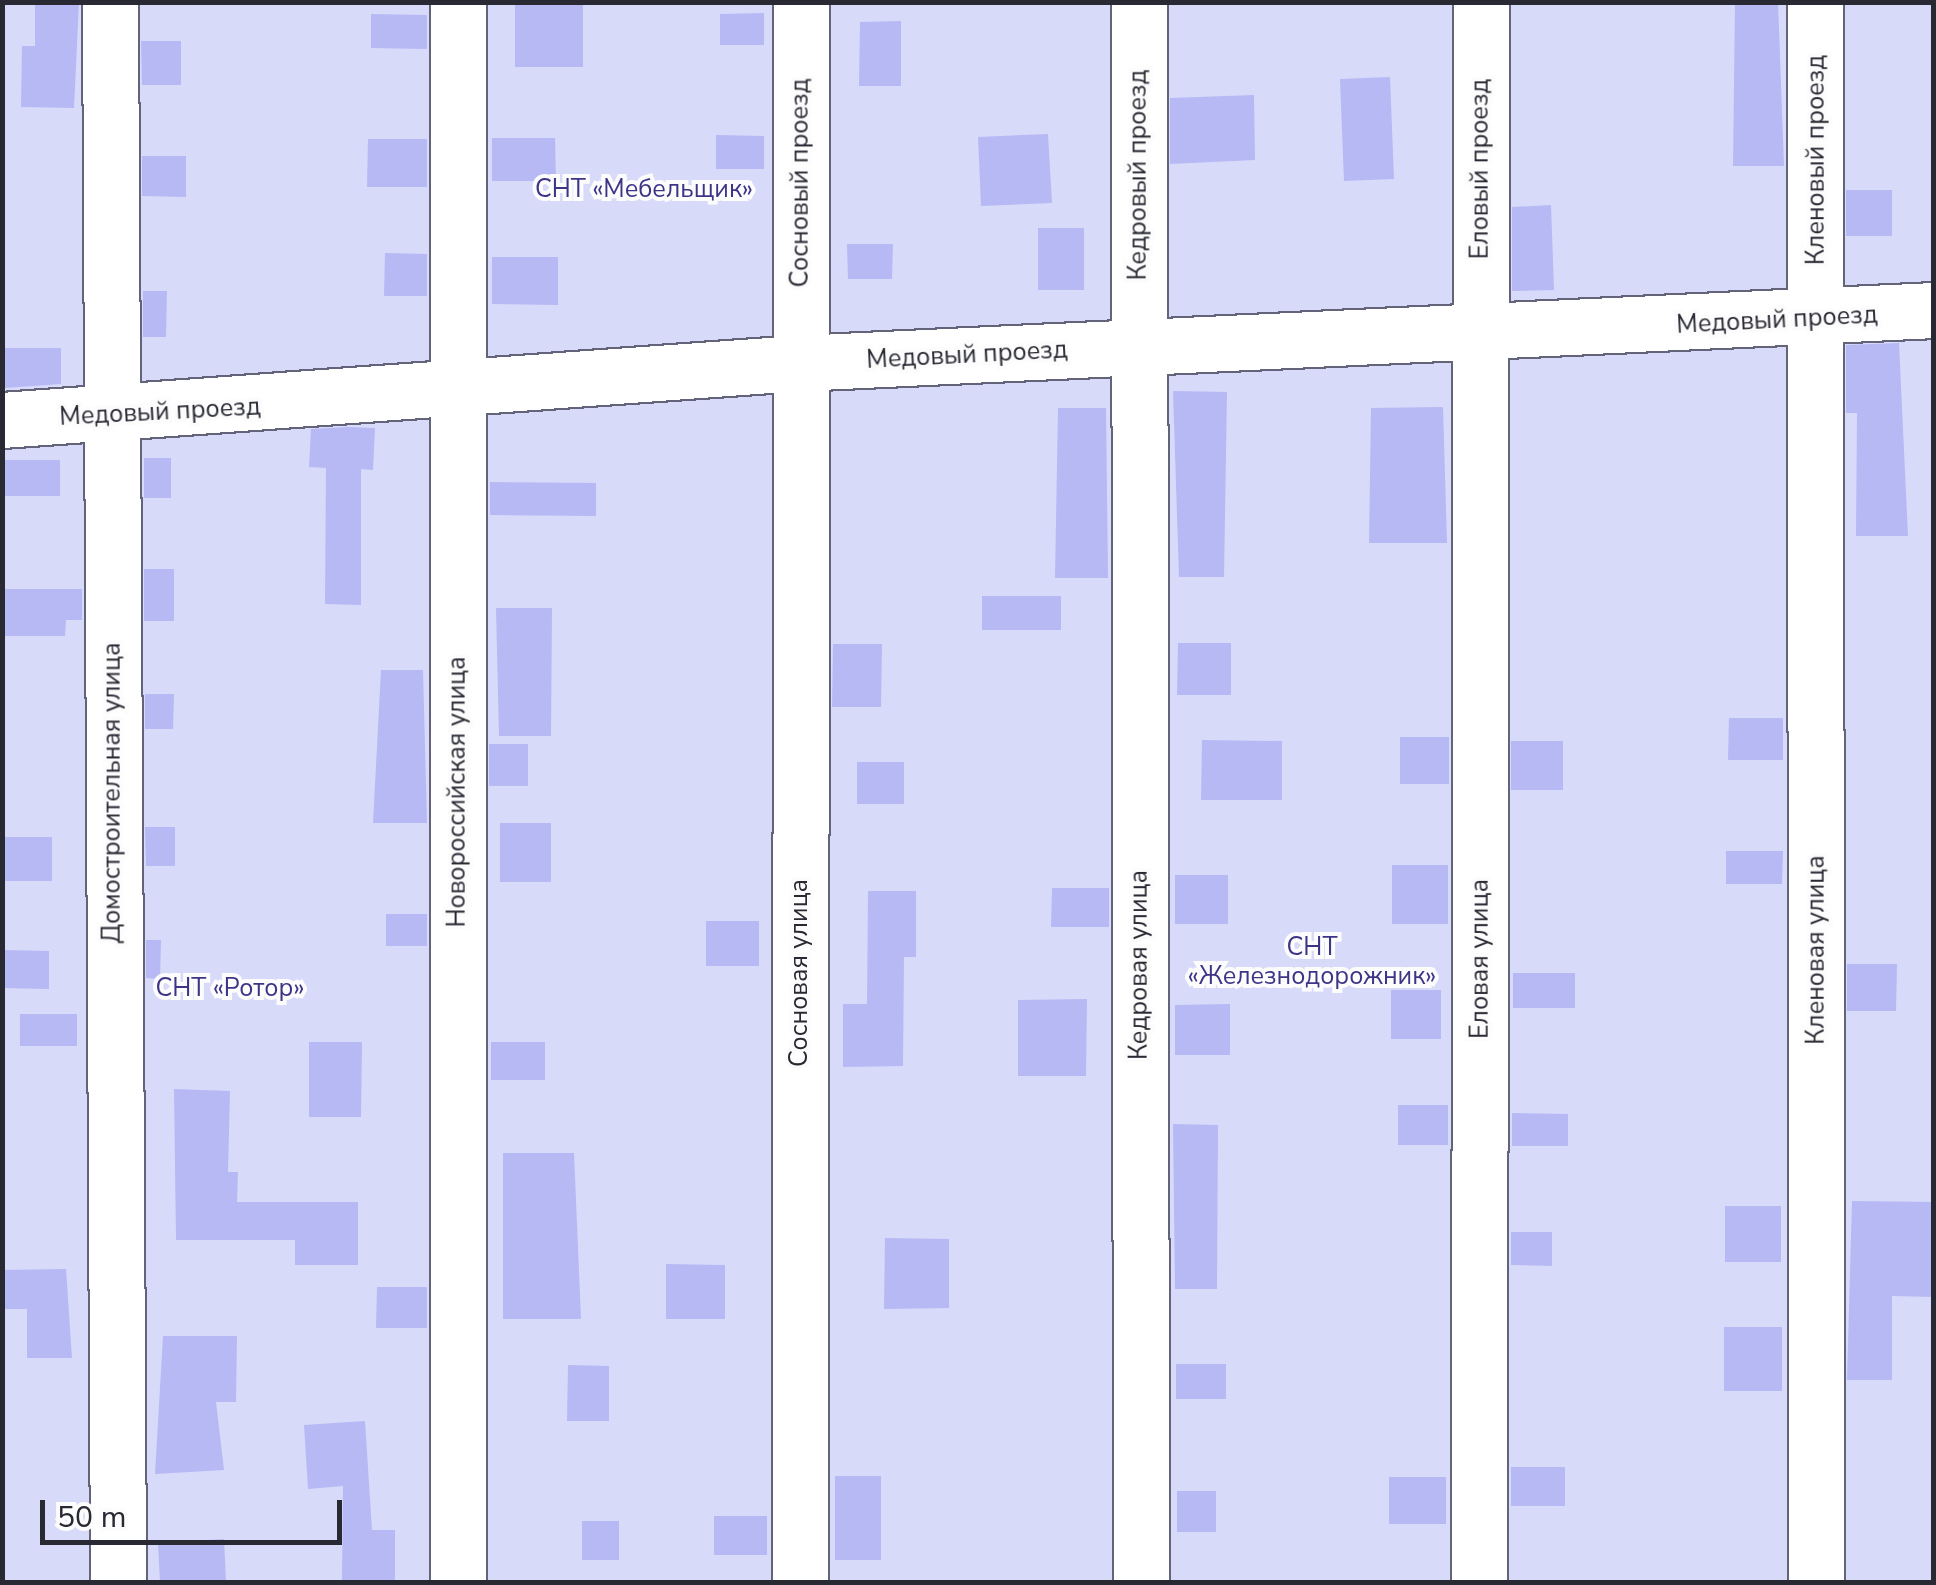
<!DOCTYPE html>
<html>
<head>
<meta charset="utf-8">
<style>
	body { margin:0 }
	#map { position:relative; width:1936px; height:1585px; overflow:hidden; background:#ecedfd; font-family:"Nunito Sans",sans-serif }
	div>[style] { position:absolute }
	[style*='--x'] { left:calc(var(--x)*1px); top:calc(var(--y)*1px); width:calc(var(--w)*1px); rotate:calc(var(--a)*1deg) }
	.green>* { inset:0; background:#d8daf9 }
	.building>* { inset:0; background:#b6b9f4 }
	.roads { filter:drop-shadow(2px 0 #63647a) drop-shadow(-2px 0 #63647a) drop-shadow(0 2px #63647a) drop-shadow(0 -2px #63647a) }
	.minor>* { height:55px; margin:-27.5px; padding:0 27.5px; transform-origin:27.5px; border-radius:27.5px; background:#fff }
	span { translate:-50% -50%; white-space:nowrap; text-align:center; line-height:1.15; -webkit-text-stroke:8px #fcfcfc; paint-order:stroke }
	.street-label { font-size:25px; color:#282933 }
	.park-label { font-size:25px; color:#3c3487 }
	.frame { position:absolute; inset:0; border:5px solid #282933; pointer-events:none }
	.scale { position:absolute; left:40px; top:1500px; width:302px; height:45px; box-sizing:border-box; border:5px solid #282933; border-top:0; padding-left:12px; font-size:30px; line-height:35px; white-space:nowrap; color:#282933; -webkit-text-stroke:8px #fcfcfc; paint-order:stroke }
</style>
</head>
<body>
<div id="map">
	<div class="green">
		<div style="clip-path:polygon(3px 3px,1933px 3px,1933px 1582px,3px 1582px)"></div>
	</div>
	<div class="building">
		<div style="clip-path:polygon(35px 2px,79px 2px,74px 108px,21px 107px,22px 46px,35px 46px)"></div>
		<div style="clip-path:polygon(1735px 2px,1778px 2px,1784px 166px,1733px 166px)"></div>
		<div style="clip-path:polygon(515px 4px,583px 5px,583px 67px,515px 67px)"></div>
		<div style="clip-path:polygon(764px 13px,764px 45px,720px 45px,720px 14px)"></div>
		<div style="clip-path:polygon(371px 14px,427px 15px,427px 49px,371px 48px)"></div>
		<div style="clip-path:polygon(901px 21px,901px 86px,859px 86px,860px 22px)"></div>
		<div style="clip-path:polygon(141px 41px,181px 41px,181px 85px,142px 85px)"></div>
		<div style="clip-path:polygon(1390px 77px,1394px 179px,1344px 181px,1340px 79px)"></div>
		<div style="clip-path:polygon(1254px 95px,1255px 160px,1170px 164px,1170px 98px)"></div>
		<div style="clip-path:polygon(1048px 134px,1052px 203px,981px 206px,978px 137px)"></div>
		<div style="clip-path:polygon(716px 135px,764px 136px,764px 169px,716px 169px)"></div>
		<div style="clip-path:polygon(492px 138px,555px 138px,556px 181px,492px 181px)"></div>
		<div style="clip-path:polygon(368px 139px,427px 139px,427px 187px,367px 187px)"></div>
		<div style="clip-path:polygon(142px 156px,186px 156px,186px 197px,142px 196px)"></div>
		<div style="clip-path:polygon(1846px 190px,1892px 190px,1892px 236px,1846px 236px)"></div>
		<div style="clip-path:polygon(1551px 205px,1554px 290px,1512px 291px,1512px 207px)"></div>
		<div style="clip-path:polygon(1038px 228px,1084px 228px,1084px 290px,1038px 290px)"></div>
		<div style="clip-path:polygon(847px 244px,893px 244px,892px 279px,848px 279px)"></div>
		<div style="clip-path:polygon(385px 253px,427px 254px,427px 296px,384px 296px)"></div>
		<div style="clip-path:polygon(492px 257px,558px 257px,558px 305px,492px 304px)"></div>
		<div style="clip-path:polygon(143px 291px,167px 291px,166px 337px,143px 337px)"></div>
		<div style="clip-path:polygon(1899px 343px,1908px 536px,1856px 536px,1857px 413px,1846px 413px,1846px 345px)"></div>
		<div style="clip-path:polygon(5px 348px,61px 348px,61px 384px,5px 388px)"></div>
		<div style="clip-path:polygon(1173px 391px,1227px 392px,1224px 577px,1179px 577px)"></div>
		<div style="clip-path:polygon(1443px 407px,1447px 543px,1369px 543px,1371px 408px)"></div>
		<div style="clip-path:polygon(1058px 408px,1106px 408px,1108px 578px,1055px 578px)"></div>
		<div style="clip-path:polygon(348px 427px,375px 428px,373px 470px,361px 469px,361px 605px,325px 604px,326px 468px,309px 467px,311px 429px)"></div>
		<div style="clip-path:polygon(144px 458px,171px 458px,171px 498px,144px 498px)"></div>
		<div style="clip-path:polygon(3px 460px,60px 460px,60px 496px,3px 496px)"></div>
		<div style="clip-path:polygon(490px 482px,596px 483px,596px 516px,490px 515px)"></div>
		<div style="clip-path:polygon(144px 569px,174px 569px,174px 621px,144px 621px)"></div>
		<div style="clip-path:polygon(2px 589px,82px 589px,82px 620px,66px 620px,65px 636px,2px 636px)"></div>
		<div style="clip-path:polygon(982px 596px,1061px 596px,1061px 630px,982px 630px)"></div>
		<div style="clip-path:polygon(496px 608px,552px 608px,551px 736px,499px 736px)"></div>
		<div style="clip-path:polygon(1178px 643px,1231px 643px,1231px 695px,1177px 695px)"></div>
		<div style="clip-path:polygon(833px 644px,882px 644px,881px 707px,832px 707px)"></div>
		<div style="clip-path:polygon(381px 670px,423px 670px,427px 823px,373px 823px)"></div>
		<div style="clip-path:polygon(145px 694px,174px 694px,173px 729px,145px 729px)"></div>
		<div style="clip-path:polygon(1729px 718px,1783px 718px,1783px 760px,1728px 760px)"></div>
		<div style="clip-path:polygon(1400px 737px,1449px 737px,1449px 784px,1400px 784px)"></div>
		<div style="clip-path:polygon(1202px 740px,1282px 741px,1282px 800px,1201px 800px)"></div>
		<div style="clip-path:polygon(1511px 741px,1563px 741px,1563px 790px,1511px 790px)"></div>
		<div style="clip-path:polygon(489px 744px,528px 744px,528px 786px,489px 786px)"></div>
		<div style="clip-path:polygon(857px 762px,904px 762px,904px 804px,857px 804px)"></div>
		<div style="clip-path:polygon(500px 823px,551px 823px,551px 882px,500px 882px)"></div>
		<div style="clip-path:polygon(145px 827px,175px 827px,175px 866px,146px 866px)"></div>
		<div style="clip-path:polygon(2px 837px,52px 837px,52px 881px,2px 881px)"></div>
		<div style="clip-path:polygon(1726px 851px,1783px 851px,1782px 884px,1726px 884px)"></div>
		<div style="clip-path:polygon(1392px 865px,1448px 865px,1448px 924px,1392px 924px)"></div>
		<div style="clip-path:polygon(1175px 875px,1228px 875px,1228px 924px,1175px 924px)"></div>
		<div style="clip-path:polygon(1052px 888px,1109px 888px,1109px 927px,1051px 927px)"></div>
		<div style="clip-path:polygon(868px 891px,916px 891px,916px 957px,904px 957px,903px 1066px,843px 1067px,843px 1004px,867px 1004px)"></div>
		<div style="clip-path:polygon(386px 914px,427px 914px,427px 946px,386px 946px)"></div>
		<div style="clip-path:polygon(706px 921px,759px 921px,759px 966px,706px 966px)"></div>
		<div style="clip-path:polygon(146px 940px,161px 940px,160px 979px,146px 978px)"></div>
		<div style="clip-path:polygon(2px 950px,49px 951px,49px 989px,2px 988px)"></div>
		<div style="clip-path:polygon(1847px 964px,1897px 964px,1896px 1011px,1847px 1011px)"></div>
		<div style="clip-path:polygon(1513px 973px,1575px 973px,1575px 1008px,1513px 1008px)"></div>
		<div style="clip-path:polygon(1391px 990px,1441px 990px,1441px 1039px,1391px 1039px)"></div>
		<div style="clip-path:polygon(1087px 999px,1086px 1076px,1018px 1076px,1018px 1000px)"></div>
		<div style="clip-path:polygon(1230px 1004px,1230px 1055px,1175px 1055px,1175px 1005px)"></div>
		<div style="clip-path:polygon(20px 1014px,77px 1014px,77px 1046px,20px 1046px)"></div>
		<div style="clip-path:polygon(309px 1042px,362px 1042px,361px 1117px,309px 1117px)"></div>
		<div style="clip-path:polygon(491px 1042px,545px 1042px,545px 1080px,491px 1080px)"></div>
		<div style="clip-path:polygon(174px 1089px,230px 1091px,228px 1172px,238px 1172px,237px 1202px,358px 1202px,358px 1265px,295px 1265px,295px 1240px,176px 1240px)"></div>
		<div style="clip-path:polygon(1398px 1105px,1448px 1105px,1448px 1145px,1398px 1145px)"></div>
		<div style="clip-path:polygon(1512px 1113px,1568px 1114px,1568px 1146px,1512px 1146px)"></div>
		<div style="clip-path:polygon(1173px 1124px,1218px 1125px,1217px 1289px,1175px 1289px)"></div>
		<div style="clip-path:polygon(503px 1153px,574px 1153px,581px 1319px,503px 1319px)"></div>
		<div style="clip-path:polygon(1852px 1201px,1934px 1202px,1934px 1297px,1892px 1296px,1892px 1380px,1847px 1380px)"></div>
		<div style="clip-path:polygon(1725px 1206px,1781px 1206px,1781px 1262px,1725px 1262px)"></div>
		<div style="clip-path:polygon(1511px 1232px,1552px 1232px,1552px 1266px,1511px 1265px)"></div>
		<div style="clip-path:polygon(885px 1238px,949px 1239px,949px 1308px,884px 1309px)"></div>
		<div style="clip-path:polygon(666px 1264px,725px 1265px,725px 1319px,666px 1319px)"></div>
		<div style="clip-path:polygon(66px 1269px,72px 1358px,27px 1358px,27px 1309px,2px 1309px,2px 1270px)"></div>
		<div style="clip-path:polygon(377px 1287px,427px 1287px,427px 1328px,376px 1328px)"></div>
		<div style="clip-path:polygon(1724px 1327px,1782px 1327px,1782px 1391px,1724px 1391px)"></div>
		<div style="clip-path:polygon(163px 1336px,237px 1336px,236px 1402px,216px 1402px,224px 1470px,155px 1474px)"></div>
		<div style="clip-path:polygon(1176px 1364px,1226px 1364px,1226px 1399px,1176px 1399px)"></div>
		<div style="clip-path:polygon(568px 1365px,609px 1366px,609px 1421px,567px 1421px)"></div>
		<div style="clip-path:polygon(365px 1421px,372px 1530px,395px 1530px,395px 1582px,342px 1582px,343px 1486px,308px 1489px,304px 1425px)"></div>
		<div style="clip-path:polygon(1511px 1467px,1565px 1467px,1565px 1506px,1511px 1506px)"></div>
		<div style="clip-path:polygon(835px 1476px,881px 1476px,881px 1560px,835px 1560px)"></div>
		<div style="clip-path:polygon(1389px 1477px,1446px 1477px,1446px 1524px,1389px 1524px)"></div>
		<div style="clip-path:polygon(1177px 1491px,1216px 1491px,1216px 1532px,1177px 1532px)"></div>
		<div style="clip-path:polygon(714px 1516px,767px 1516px,767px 1555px,714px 1555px)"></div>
		<div style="clip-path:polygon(582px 1521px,619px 1521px,619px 1560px,582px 1560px)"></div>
		<div style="clip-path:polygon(224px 1539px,226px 1582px,160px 1582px,158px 1543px)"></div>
	</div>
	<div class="roads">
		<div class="minor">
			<div style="--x:110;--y:2;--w:1580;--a:89.71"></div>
			<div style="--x:1139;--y:2;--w:1580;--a:89.93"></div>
			<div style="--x:1815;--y:2;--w:1580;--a:89.96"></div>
			<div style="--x:2;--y:420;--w:798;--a:-4.1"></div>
			<div style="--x:798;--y:363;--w:1137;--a:-2.67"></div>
			<div style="--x:458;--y:1582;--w:1580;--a:-90"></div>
			<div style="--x:800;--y:1582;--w:1580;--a:-89.96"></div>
			<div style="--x:1479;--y:1582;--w:1580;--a:-89.93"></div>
		</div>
	</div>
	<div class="street-label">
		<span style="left:1816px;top:160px;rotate:-90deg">Кленовый проезд</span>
		<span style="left:1480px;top:169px;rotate:-90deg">Еловый проезд</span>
		<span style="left:1138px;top:175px;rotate:-90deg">Кедровый проезд</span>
		<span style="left:800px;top:183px;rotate:-90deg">Сосновый проезд</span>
		<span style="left:1777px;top:320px;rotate:-3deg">Медовый проезд</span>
		<span style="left:967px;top:355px;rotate:-3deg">Медовый проезд</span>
		<span style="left:160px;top:412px;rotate:-3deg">Медовый проезд</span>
		<span style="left:457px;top:792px;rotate:-90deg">Новороссийская улица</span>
		<span style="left:112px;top:793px;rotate:-90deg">Домостроительная улица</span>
		<span style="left:1816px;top:950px;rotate:-90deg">Кленовая улица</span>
		<span style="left:1480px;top:959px;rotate:-90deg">Еловая улица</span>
		<span style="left:1139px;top:965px;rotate:-90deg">Кедровая улица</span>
		<span style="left:799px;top:973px;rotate:-90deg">Сосновая улица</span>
	</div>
	<div class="park-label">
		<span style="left:644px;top:189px">СНТ «Мебельщик»</span>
		<span style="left:1312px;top:962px">СНТ<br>«Железнодорожник»</span>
		<span style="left:230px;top:988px">СНТ «Ротор»</span>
	</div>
	<div class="frame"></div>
	<div class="scale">50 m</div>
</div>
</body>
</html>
